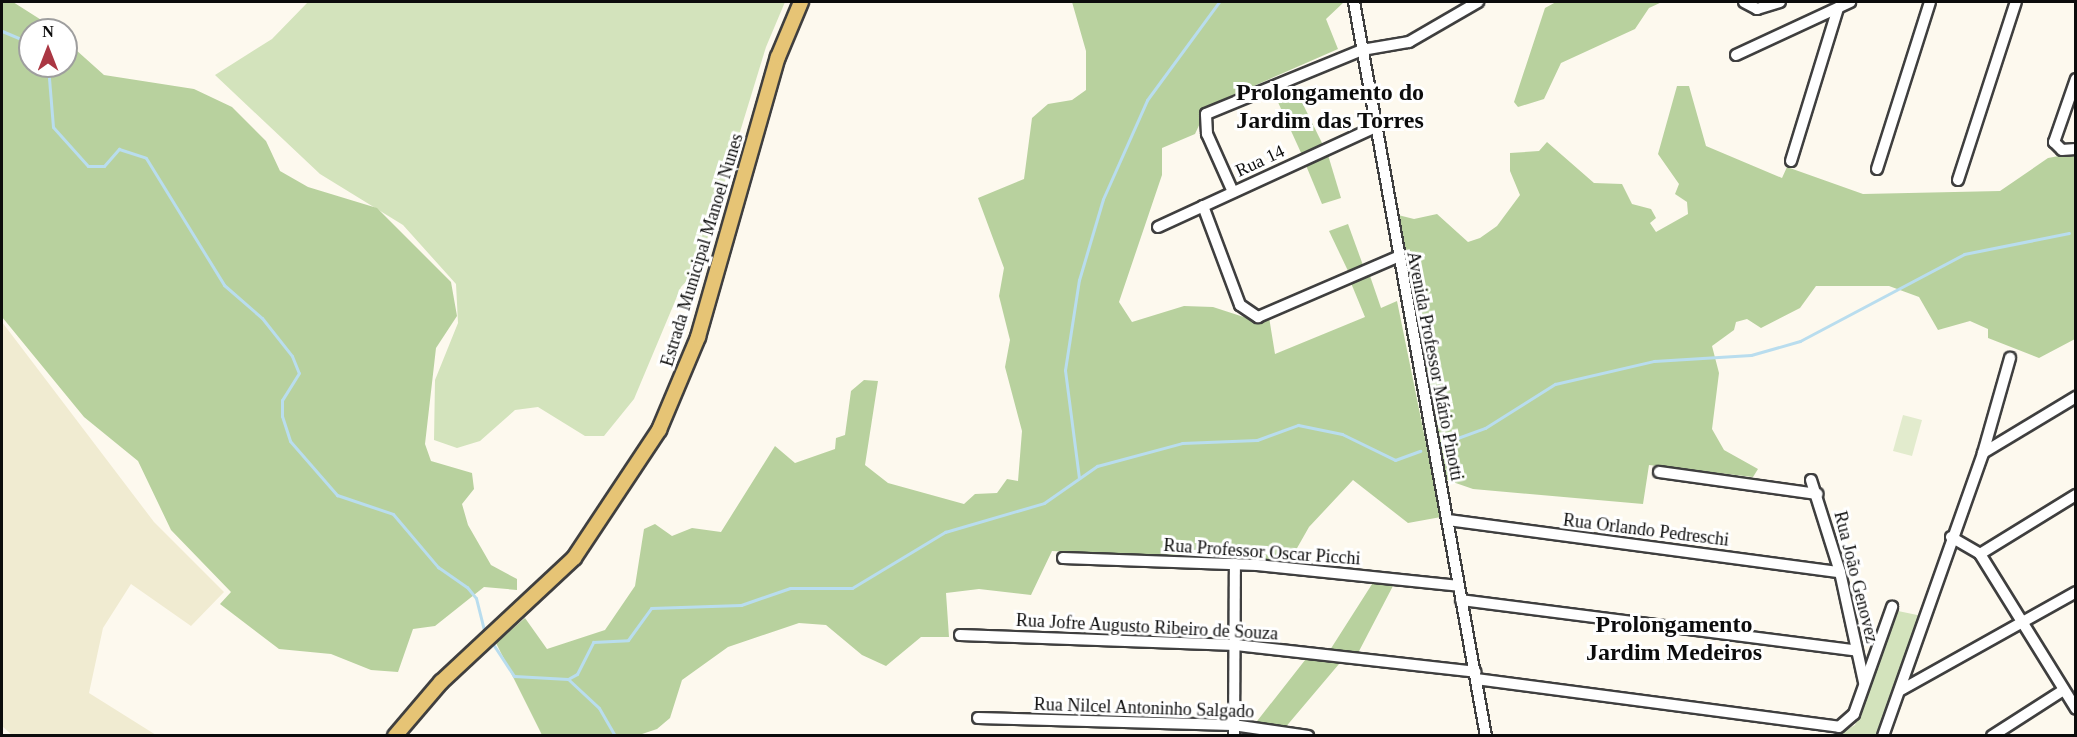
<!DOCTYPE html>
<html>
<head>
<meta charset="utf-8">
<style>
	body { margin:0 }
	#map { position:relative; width:2077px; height:737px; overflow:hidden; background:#fdf9ee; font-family:"Times New Roman",serif }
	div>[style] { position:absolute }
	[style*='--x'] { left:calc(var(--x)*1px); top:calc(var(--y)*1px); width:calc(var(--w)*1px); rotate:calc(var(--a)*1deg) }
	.farmland>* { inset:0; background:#f0ebd1 }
	.green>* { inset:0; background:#d3e3bc }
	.forest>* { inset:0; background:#b8d19e }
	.pitch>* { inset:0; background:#e2ebcd }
	.stream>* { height:3px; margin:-1.5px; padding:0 1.5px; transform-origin:1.5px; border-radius:1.5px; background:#b9ddee }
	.roads { filter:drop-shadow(2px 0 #3f3f3f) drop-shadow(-2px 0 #3f3f3f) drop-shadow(0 2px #3f3f3f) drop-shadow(0 -2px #3f3f3f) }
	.minor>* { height:10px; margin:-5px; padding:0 5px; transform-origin:5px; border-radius:5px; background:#fff }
	.major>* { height:14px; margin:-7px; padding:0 7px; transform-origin:7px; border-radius:7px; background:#e6c475 }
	span { translate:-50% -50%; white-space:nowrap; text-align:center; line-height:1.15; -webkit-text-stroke:6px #fff; paint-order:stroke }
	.street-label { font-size:18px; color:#0c0c0c }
	.district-label { font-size:24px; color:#0c0c0c; font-weight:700 }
	.frame { position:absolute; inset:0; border:3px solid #0c0c0c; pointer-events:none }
	.north { position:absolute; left:18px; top:18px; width:60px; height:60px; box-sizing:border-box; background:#fff; border:2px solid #9e9e9e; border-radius:50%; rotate:0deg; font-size:16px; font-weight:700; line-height:24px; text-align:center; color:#0c0c0c }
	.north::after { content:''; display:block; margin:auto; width:21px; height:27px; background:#aa3743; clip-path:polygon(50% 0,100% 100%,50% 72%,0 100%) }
</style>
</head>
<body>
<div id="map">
	<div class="farmland">
		<div style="clip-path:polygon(2px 322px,154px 522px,224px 592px,191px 626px,131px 584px,103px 628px,89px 693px,156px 735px,12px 735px,2px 726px)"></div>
	</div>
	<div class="green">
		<div style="clip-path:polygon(308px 2px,785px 2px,766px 47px,698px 269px,681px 287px,634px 399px,604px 436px,585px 436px,538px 407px,515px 410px,480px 441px,457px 448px,434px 440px,435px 380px,458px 323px,456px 284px,403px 225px,320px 174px,215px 75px,272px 39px)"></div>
		<div style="clip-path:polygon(1898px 611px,1922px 616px,1876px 735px,1836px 736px,1855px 725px)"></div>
	</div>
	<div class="forest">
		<div style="clip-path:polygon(2px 2px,13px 2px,57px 30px,30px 30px,30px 66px,66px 66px,66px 41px,104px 75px,194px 89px,232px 107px,266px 141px,280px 171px,308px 187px,377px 208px,451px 282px,457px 316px,436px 348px,425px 444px,431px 461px,472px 473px,474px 489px,462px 504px,468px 525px,491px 565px,517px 579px,517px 590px,484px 587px,435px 626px,413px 629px,398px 672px,371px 670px,331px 654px,279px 649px,220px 604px,231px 592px,171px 530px,138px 461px,84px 417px,2px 317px)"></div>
		<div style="clip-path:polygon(1072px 2px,1344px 2px,1326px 19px,1338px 49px,1208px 106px,1195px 134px,1162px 148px,1162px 175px,1119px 302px,1132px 322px,1184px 306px,1213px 307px,1256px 321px,1269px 317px,1275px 354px,1365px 317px,1351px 283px,1370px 276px,1381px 308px,1397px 301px,1441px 517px,1408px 523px,1353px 480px,1309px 527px,1288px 564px,1052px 551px,1031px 595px,979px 589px,946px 593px,949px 637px,921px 637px,886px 666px,862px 655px,826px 625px,799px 623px,728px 647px,682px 680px,670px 718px,657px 729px,639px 735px,542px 735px,496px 643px,525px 618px,547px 649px,605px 630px,635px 586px,644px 529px,655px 524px,672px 536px,692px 528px,721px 532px,775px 446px,795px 463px,835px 449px,836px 438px,845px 435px,851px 391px,864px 380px,878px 381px,865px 465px,888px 483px,964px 504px,975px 494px,997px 493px,1007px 479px,1018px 481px,1022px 431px,1005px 367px,1010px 340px,999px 296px,1004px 268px,978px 198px,1024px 179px,1032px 118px,1048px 104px,1072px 100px,1086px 90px,1086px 51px)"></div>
		<div style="clip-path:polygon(1556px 2px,1662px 2px,1649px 8px,1635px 29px,1561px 63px,1544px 99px,1518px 107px,1514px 102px,1545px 8px)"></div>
		<div style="clip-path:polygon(1292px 82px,1323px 145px,1302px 155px,1272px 89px)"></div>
		<div style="clip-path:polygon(1677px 86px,1689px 86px,1706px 146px,1782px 178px,1787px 167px,1863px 194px,2000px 191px,2048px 158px,2075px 153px,2075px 339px,2039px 358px,1988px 338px,1988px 329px,1970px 321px,1938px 330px,1919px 297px,1889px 286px,1816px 286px,1800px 308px,1761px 328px,1747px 319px,1736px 322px,1734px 330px,1712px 346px,1719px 373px,1712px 429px,1724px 450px,1758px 469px,1753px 477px,1649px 465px,1643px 504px,1473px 489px,1447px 480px,1398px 215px,1414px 219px,1437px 214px,1468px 242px,1480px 238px,1497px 226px,1520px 195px,1510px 171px,1510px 153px,1539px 151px,1547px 142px,1594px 183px,1622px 184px,1632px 204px,1651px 209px,1656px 218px,1650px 223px,1656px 232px,1688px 214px,1687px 202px,1675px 194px,1679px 184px,1658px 154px)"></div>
		<div style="clip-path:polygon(1328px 155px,1341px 198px,1322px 204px,1305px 163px)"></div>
		<div style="clip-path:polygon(1348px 224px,1364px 268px,1350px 275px,1329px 231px)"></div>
		<div style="clip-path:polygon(1374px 581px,1394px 584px,1357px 655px,1339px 664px,1284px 729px,1254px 725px,1309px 655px,1330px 650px)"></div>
	</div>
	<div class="pitch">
		<div style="clip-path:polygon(1903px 415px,1922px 420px,1912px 456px,1893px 451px)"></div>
	</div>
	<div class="stream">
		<div style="--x:2;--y:31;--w:30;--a:23"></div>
		<div style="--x:48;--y:66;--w:61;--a:85.3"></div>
		<div style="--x:53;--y:127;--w:52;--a:48.1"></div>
		<div style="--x:88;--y:166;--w:16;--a:0"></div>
		<div style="--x:104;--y:166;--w:23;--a:-49"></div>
		<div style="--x:119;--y:149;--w:28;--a:18"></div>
		<div style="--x:146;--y:158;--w:149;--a:58.4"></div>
		<div style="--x:224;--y:285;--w:50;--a:41"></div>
		<div style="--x:262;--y:318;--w:48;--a:51.7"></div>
		<div style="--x:292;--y:356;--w:18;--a:68"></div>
		<div style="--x:299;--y:373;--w:32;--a:122"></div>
		<div style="--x:282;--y:400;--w:16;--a:90"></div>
		<div style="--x:282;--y:416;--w:26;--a:72"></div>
		<div style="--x:290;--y:441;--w:72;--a:49"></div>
		<div style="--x:337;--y:495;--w:59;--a:18.7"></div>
		<div style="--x:393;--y:514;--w:70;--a:49.7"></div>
		<div style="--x:438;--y:567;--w:35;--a:35"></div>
		<div style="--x:467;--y:587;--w:14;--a:51"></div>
		<div style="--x:476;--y:598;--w:37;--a:76"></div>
		<div style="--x:1441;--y:444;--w:47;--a:-20"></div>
		<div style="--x:1485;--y:428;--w:83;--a:-32.2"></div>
		<div style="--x:1555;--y:384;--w:102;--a:-13.1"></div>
		<div style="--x:1654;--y:361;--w:97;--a:-3.5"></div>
		<div style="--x:1751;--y:355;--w:51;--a:-15.9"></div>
		<div style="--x:1800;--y:341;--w:186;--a:-27.9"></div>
		<div style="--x:1964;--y:254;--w:107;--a:-11.3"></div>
		<div style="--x:1079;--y:478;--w:109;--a:-97.4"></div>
		<div style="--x:1065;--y:370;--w:91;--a:-81.2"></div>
		<div style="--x:1079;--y:280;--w:84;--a:-73.5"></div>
		<div style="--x:1103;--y:199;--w:108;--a:-66"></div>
		<div style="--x:1147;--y:100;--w:122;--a:-53.7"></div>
		<div style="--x:491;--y:641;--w:42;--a:56.7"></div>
		<div style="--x:514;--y:676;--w:54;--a:3.2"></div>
		<div style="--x:568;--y:679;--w:42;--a:43.1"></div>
		<div style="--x:599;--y:708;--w:32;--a:60"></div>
		<div style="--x:568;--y:679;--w:10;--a:-29"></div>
		<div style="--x:577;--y:674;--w:36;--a:-63"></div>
		<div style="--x:593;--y:642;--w:35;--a:-3"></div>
		<div style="--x:628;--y:640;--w:39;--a:-54"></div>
		<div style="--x:651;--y:608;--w:90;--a:-1.9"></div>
		<div style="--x:741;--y:605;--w:52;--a:-19.1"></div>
		<div style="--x:790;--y:588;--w:62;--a:0"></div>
		<div style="--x:852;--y:588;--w:109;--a:-31.1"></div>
		<div style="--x:945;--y:532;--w:103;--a:-16.3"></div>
		<div style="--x:1044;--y:503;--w:65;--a:-34.9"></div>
		<div style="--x:1097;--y:466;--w:88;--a:-15.1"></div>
		<div style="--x:1182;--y:443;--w:75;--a:-2.3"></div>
		<div style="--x:1257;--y:440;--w:44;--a:-20.1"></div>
		<div style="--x:1298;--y:425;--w:45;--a:11.6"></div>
		<div style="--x:1342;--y:434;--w:59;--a:26.1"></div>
		<div style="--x:1395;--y:460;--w:27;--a:-20"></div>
	</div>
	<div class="roads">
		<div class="minor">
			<div style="--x:1354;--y:2;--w:746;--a:79.81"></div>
			<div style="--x:1744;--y:2;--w:15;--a:28"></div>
			<div style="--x:1757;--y:9;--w:24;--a:-17"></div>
			<div style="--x:1736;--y:55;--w:126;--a:-24.9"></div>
			<div style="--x:2076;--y:79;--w:67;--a:109.2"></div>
			<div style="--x:2054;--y:142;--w:11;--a:45"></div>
			<div style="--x:2062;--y:150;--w:14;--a:-4"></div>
			<div style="--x:1791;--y:161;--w:160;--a:-72.9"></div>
			<div style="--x:1877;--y:169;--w:175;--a:-72.4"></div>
			<div style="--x:1958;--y:180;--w:187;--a:-72"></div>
			<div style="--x:1233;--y:192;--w:64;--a:-114.1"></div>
			<div style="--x:1207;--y:134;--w:20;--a:-93"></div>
			<div style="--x:1206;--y:114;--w:169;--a:-22.3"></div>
			<div style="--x:1362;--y:50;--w:48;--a:-9.7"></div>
			<div style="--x:1409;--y:42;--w:80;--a:-30.1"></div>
			<div style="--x:1203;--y:206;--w:106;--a:69.5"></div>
			<div style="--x:1240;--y:305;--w:22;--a:34"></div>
			<div style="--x:1258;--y:317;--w:151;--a:-23.3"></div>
			<div style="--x:1158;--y:227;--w:239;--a:-24.7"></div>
			<div style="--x:1983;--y:453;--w:109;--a:-31.1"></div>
			<div style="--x:1659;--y:472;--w:160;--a:7.9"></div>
			<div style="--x:1811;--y:480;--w:96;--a:72.5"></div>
			<div style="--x:1840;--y:572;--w:113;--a:77.7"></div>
			<div style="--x:1448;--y:520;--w:395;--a:7.6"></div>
			<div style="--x:1951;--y:537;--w:34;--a:30"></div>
			<div style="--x:1980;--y:554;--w:182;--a:58.2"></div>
			<div style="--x:1980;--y:554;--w:113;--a:-31.6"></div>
			<div style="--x:1063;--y:558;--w:194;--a:2.1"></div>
			<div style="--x:1257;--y:565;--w:203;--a:5.9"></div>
			<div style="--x:1461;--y:600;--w:399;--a:7.3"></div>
			<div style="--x:960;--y:635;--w:276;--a:2.1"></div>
			<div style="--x:1236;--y:645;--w:241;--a:6.4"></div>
			<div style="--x:1476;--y:679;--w:366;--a:7.5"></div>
			<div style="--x:1839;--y:727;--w:20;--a:-41"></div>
			<div style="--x:1854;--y:714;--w:114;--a:-70.4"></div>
			<div style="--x:1901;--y:690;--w:201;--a:-29.2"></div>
			<div style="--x:978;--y:718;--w:255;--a:1.6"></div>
			<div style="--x:1233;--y:725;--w:76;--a:8.3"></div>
			<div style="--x:1234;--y:736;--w:172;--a:-89.7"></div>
			<div style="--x:1883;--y:736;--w:300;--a:-70.5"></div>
			<div style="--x:1983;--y:453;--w:99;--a:-74.1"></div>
			<div style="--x:1992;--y:736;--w:83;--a:-32.7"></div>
		</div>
		<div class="major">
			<div style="--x:395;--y:736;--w:71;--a:-49.6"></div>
			<div style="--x:441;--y:682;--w:182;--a:-43"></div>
			<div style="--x:574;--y:558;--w:154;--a:-56.4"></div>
			<div style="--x:659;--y:430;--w:101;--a:-67.2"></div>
			<div style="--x:698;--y:337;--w:291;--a:-74.1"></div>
			<div style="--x:778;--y:57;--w:60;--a:-67.3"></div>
		</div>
	</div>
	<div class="street-label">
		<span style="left:1260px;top:161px;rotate:-25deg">Rua 14</span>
		<span style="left:702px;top:250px;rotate:-73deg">Estrada Municipal Manoel Nunes</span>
		<span style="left:1435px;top:366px;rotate:79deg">Avenida Professor Mário Pinotti</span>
		<span style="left:1646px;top:530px;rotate:7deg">Rua Orlando Pedreschi</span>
		<span style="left:1262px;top:552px;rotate:4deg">Rua Professor Oscar Picchi</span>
		<span style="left:1856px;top:577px;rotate:76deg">Rua João Genovez</span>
		<span style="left:1147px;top:627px;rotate:3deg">Rua Jofre Augusto Ribeiro de Souza</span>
		<span style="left:1144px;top:708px;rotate:2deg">Rua Nilcel Antoninho Salgado</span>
	</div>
	<div class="district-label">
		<span style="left:1330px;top:107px">Prolongamento do<br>Jardim das Torres</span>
		<span style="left:1674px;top:639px">Prolongamento<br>Jardim Medeiros</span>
	</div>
	<div class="frame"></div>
	<div class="north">N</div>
</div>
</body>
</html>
